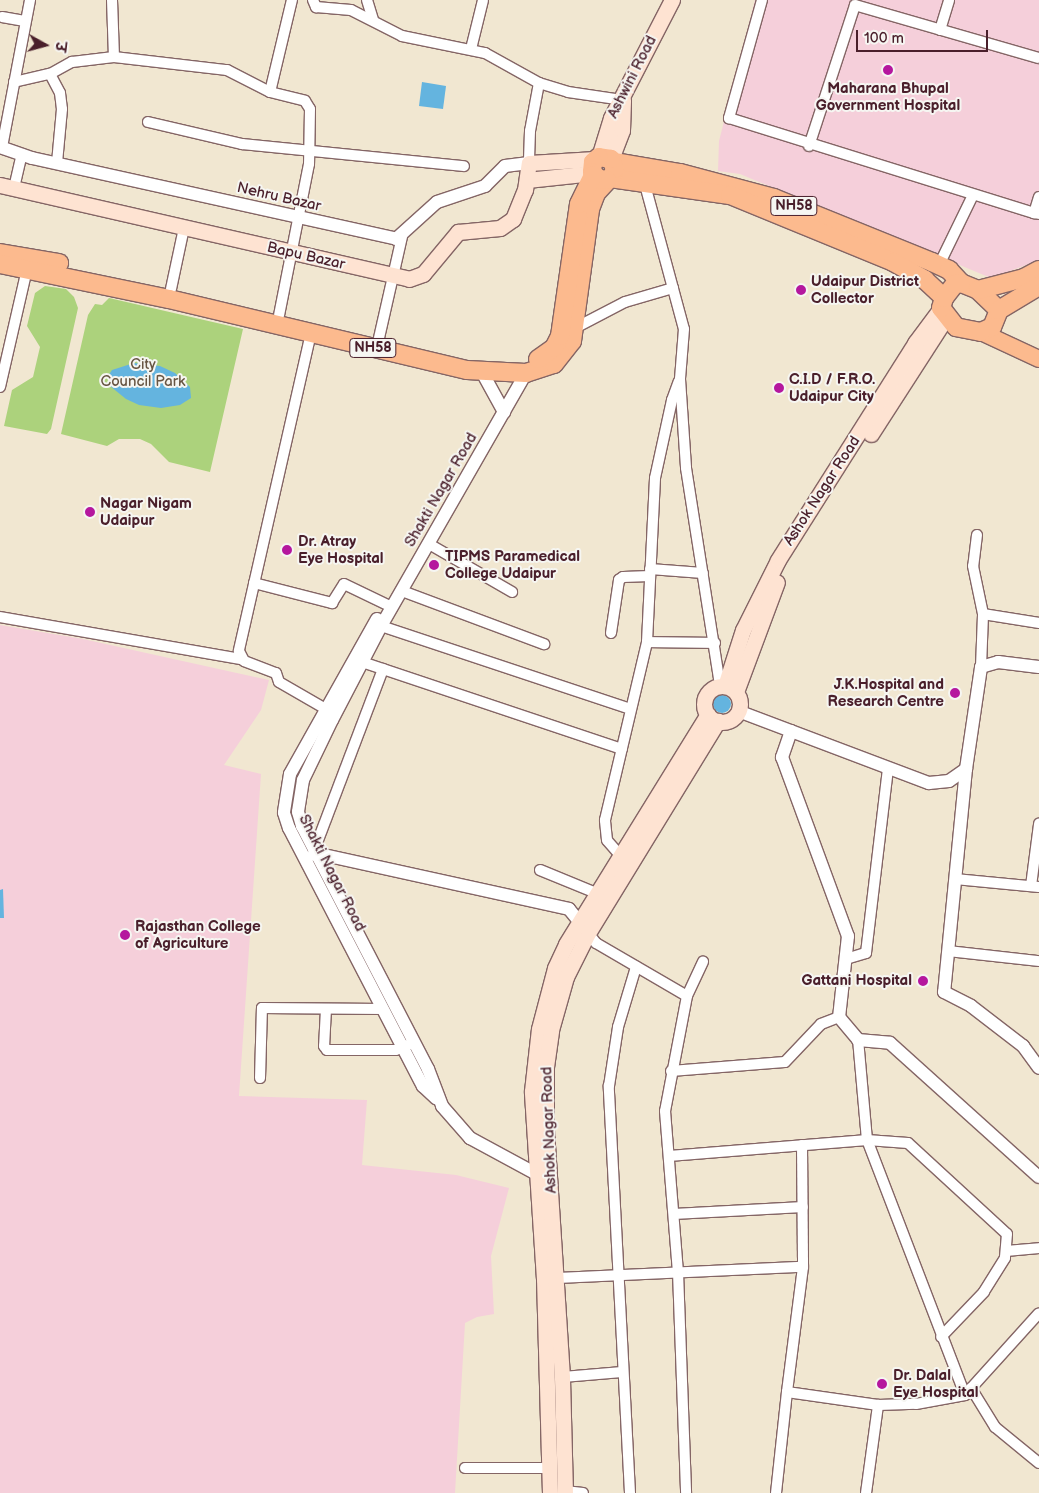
<!DOCTYPE html>
<html>
<head>
<meta charset="utf-8">
<style>
	body { margin:0 }
	#map { position:relative; width:1039px; height:1493px; overflow:hidden; background:#f1e7d1; font-family:"Balsamiq Sans","Playpen Sans Deva",sans-serif }
	div>[style] { position:absolute }
	[style*='--x'] { left:calc(var(--x)*1px); top:calc(var(--y)*1px); width:calc(var(--w)*1px); rotate:calc(var(--a)*1deg) }
	.built>* { inset:0; background:#f5cfda }
	.green>* { inset:0; background:#acd27c }
	.water>* { inset:0; background:#64b4df }
	.round { border-radius:50% }
	.roads { filter:drop-shadow(1px 0 #846565) drop-shadow(-1px 0 #846565) drop-shadow(0 1px #846565) drop-shadow(0 -1px #846565) }
	.minor>* { height:10px; margin:-5px; padding:0 5px; transform-origin:5px; border-radius:5px; background:#fff }
	.tertiary>* { height:12px; margin:-6px; padding:0 6px; transform-origin:6px; border-radius:6px; background:#fff }
	.secondary>* { height:15px; margin:-7.5px; padding:0 7.5px; transform-origin:7.5px; border-radius:7.5px; background:#fee3d2 }
	.secondary>.ring { margin:-7.5px; padding:0; box-sizing:content-box; background:none; border:15px solid #fee3d2; border-radius:50% }
	.primary>* { height:16px; margin:-8px; padding:0 8px; transform-origin:8px; border-radius:8px; background:#fcba8e }
	.trunk>* { height:18px; margin:-9px; padding:0 9px; transform-origin:9px; border-radius:9px; background:#fcba8e }
	.dots>* { width:14px; height:14px; translate:-50% -50%; box-sizing:border-box; border:2px solid #f6f6f2; border-radius:50% }
	span { translate:-50% -50%; white-space:nowrap; text-align:center; line-height:1.15; -webkit-text-stroke:4px #f6f6f2; paint-order:stroke }
	.shield-label span { padding:1px 4px; background:#f6f6f2; border:1px solid; border-radius:4px; -webkit-text-stroke-width:0 }
	.shield-label { font-size:14px; color:#4a1f2b; font-weight:700 }
	.street-label { font-size:15px; color:#4a1f2b }
	.poi-label { font-size:15px; color:#4a1f2b; font-weight:700 }
	.left { translate:0 -50%; text-align:left }
	.right { translate:-100% -50%; text-align:right }
	.park-label { font-size:15px; color:#675543 }
	.north { position:absolute; left:20px; top:20px; width:50px; height:50px; -webkit-text-stroke:4px #f6f6f2; paint-order:stroke; rotate:97deg; font-size:14px; font-weight:700; line-height:20px; text-align:center; color:#4a1f2b }
	.north::after { content:''; display:block; margin:auto; width:18px; height:22px; background:#4a1f2b; clip-path:polygon(50% 0,100% 100%,50% 72%,0 100%) }
	.scale { position:absolute; left:856px; top:30px; width:132px; height:22px; box-sizing:border-box; border:2px solid #4a1f2b; border-top:0; padding-left:6px; font-size:15px; line-height:18px; white-space:nowrap; color:#4a1f2b; -webkit-text-stroke:4px #f6f6f2; paint-order:stroke }
</style>
</head>
<body>
<div id="map">
	<div class="built">
		<div style="clip-path:polygon(755px 0,1039px 0,1039px 260px,991px 278px,740px 174px,718px 171px,719px 141px)"></div>
		<div style="clip-path:polygon(0 625px,83px 639px,269px 680px,261px 710px,224px 765px,261px 774px,239px 1096px,367px 1100px,362px 1165px,456px 1175px,509px 1188px,491px 1256px,494px 1314px,477px 1317px,465px 1323px,455px 1493px,0 1493px)"></div>
	</div>
	<div class="green">
		<div style="clip-path:polygon(45px 286px,66px 289px,74px 297px,78px 308px,51px 429px,47px 434px,4px 426px,12px 390px,33px 377px,40px 347px,27px 326px,35px 293px)"></div>
		<div style="clip-path:polygon(109px 298px,243px 329px,210px 472px,169px 462px,151px 444px,140px 439px,119px 439px,107px 446px,61px 434px,88px 315px,95px 304px,102px 305px)"></div>
	</div>
	<div class="water">
		<div style="clip-path:polygon(422px 82px,446px 86px,443px 109px,419px 106px)"></div>
		<div style="clip-path:polygon(134px 363px,160px 366px,175px 373px,190px 387px,191px 398px,180px 405px,161px 408px,139px 405px,126px 399px,110px 386px,108px 376px,112px 370px)"></div>
		<div class="round" style="left:713px;top:695px;width:18px;height:18px"></div>
		<div style="clip-path:polygon(3px 889px,4px 918px,0 918px,0 890px)"></div>
	</div>
	<div class="roads">
		<div class="minor">
			<div style="--x:112;--y:0;--w:57;--a:88"></div>
			<div style="--x:114;--y:57;--w:114;--a:6.6"></div>
			<div style="--x:227;--y:70;--w:48;--a:27.1"></div>
			<div style="--x:270;--y:92;--w:95;--a:-76.6"></div>
			<div style="--x:313;--y:0;--w:8;--a:67"></div>
			<div style="--x:316;--y:7;--w:35;--a:5"></div>
			<div style="--x:351;--y:10;--w:57;--a:27"></div>
			<div style="--x:402;--y:36;--w:85;--a:11.6"></div>
			<div style="--x:485;--y:53;--w:62;--a:29.1"></div>
			<div style="--x:539;--y:83;--w:49;--a:100.6"></div>
			<div style="--x:530;--y:131;--w:32;--a:92"></div>
			<div style="--x:367;--y:0;--w:21;--a:73"></div>
			<div style="--x:762;--y:0;--w:123;--a:105.6"></div>
			<div style="--x:729;--y:118;--w:319;--a:17.3"></div>
			<div style="--x:2;--y:17;--w:23;--a:10"></div>
			<div style="--x:940;--y:30;--w:31;--a:-73"></div>
			<div style="--x:471;--y:49;--w:50;--a:-76.2"></div>
			<div style="--x:50;--y:74;--w:21;--a:62"></div>
			<div style="--x:60;--y:93;--w:16;--a:83"></div>
			<div style="--x:62;--y:109;--w:54;--a:95.3"></div>
			<div style="--x:14;--y:82;--w:37;--a:-13"></div>
			<div style="--x:50;--y:74;--w:25;--a:-29"></div>
			<div style="--x:72;--y:62;--w:42;--a:-6.8"></div>
			<div style="--x:539;--y:83;--w:30;--a:17"></div>
			<div style="--x:568;--y:92;--w:56;--a:8.3"></div>
			<div style="--x:270;--y:92;--w:36;--a:14"></div>
			<div style="--x:305;--y:101;--w:9;--a:58"></div>
			<div style="--x:310;--y:109;--w:55;--a:91"></div>
			<div style="--x:309;--y:164;--w:154;--a:101.2"></div>
			<div style="--x:148;--y:122;--w:97;--a:13.2"></div>
			<div style="--x:242;--y:144;--w:223;--a:5.7"></div>
			<div style="--x:809;--y:146;--w:148;--a:-71.9"></div>
			<div style="--x:855;--y:5;--w:191;--a:16.1"></div>
			<div style="--x:2;--y:147;--w:150;--a:-79.2"></div>
			<div style="--x:644;--y:181;--w:153;--a:74.9"></div>
			<div style="--x:684;--y:329;--w:50;--a:94.6"></div>
			<div style="--x:680;--y:379;--w:89;--a:86.1"></div>
			<div style="--x:686;--y:468;--w:221;--a:81.1"></div>
			<div style="--x:14;--y:188;--w:35;--a:-77"></div>
			<div style="--x:1039;--y:197;--w:17;--a:107"></div>
			<div style="--x:1034;--y:213;--w:5;--a:11"></div>
			<div style="--x:939;--y:265;--w:78;--a:-64.1"></div>
			<div style="--x:171;--y:289;--w:62;--a:-78"></div>
			<div style="--x:575;--y:328;--w:56;--a:-27.5"></div>
			<div style="--x:625;--y:302;--w:50;--a:-16.3"></div>
			<div style="--x:311;--y:333;--w:326;--a:102.8"></div>
			<div style="--x:239;--y:651;--w:11;--a:63"></div>
			<div style="--x:244;--y:661;--w:34;--a:21"></div>
			<div style="--x:276;--y:673;--w:9;--a:72"></div>
			<div style="--x:279;--y:682;--w:52;--a:30"></div>
			<div style="--x:379;--y:338;--w:104;--a:-77.2"></div>
			<div style="--x:0;--y:387;--w:121;--a:-77.1"></div>
			<div style="--x:977;--y:535;--w:31;--a:97"></div>
			<div style="--x:973;--y:566;--w:49;--a:78.2"></div>
			<div style="--x:429;--y:544;--w:96;--a:30"></div>
			<div style="--x:650;--y:569;--w:53;--a:4.3"></div>
			<div style="--x:254;--y:583;--w:81;--a:14.4"></div>
			<div style="--x:332;--y:603;--w:22;--a:-58"></div>
			<div style="--x:344;--y:584;--w:53;--a:25.6"></div>
			<div style="--x:402;--y:591;--w:152;--a:20.5"></div>
			<div style="--x:0;--y:617;--w:245;--a:9.9"></div>
			<div style="--x:381;--y:626;--w:263;--a:18.4"></div>
			<div style="--x:611;--y:633;--w:54;--a:-81.4"></div>
			<div style="--x:619;--y:580;--w:5;--a:-37"></div>
			<div style="--x:623;--y:577;--w:27;--a:-2"></div>
			<div style="--x:647;--y:642;--w:68;--a:0.8"></div>
			<div style="--x:362;--y:662;--w:274;--a:18.5"></div>
			<div style="--x:981;--y:667;--w:53;--a:-87.8"></div>
			<div style="--x:983;--y:614;--w:57;--a:9.1"></div>
			<div style="--x:619;--y:854;--w:18;--a:-131"></div>
			<div style="--x:607;--y:840;--w:20;--a:-96"></div>
			<div style="--x:605;--y:820;--w:183;--a:-76.7"></div>
			<div style="--x:647;--y:642;--w:164;--a:-87.2"></div>
			<div style="--x:655;--y:478;--w:80;--a:-77.7"></div>
			<div style="--x:672;--y:400;--w:20;--a:-70"></div>
			<div style="--x:312;--y:856;--w:200;--a:-69.2"></div>
			<div style="--x:540;--y:870;--w:61;--a:22.3"></div>
			<div style="--x:955;--y:879;--w:84;--a:5.4"></div>
			<div style="--x:1031;--y:886;--w:63;--a:-82.6"></div>
			<div style="--x:588;--y:933;--w:13;--a:51"></div>
			<div style="--x:596;--y:943;--w:105;--a:30.2"></div>
			<div style="--x:687;--y:996;--w:117;--a:100.8"></div>
			<div style="--x:665;--y:1111;--w:162;--a:85.4"></div>
			<div style="--x:678;--y:1272;--w:221;--a:87.9"></div>
			<div style="--x:948;--y:951;--w:92;--a:6.3"></div>
			<div style="--x:846;--y:959;--w:21;--a:-17"></div>
			<div style="--x:866;--y:953;--w:186;--a:-83.2"></div>
			<div style="--x:687;--y:996;--w:38;--a:-65"></div>
			<div style="--x:326;--y:1009;--w:37;--a:93"></div>
			<div style="--x:324;--y:1046;--w:5;--a:53"></div>
			<div style="--x:327;--y:1050;--w:69;--a:0"></div>
			<div style="--x:396;--y:1050;--w:13;--a:-23"></div>
			<div style="--x:671;--y:1071;--w:114;--a:-4.5"></div>
			<div style="--x:785;--y:1062;--w:52;--a:-46.5"></div>
			<div style="--x:821;--y:1024;--w:19;--a:-21"></div>
			<div style="--x:260;--y:1078;--w:70;--a:-88.4"></div>
			<div style="--x:262;--y:1008;--w:121;--a:0.5"></div>
			<div style="--x:802;--y:1145;--w:122;--a:89.5"></div>
			<div style="--x:669;--y:1156;--w:199;--a:-4.6"></div>
			<div style="--x:867;--y:1140;--w:41;--a:4.2"></div>
			<div style="--x:908;--y:1143;--w:134;--a:42.6"></div>
			<div style="--x:1007;--y:1234;--w:24;--a:95"></div>
			<div style="--x:1005;--y:1258;--w:40;--a:122"></div>
			<div style="--x:984;--y:1292;--w:62;--a:133.7"></div>
			<div style="--x:674;--y:1214;--w:129;--a:-3.1"></div>
			<div style="--x:1006;--y:1251;--w:33;--a:-5"></div>
			<div style="--x:557;--y:1278;--w:246;--a:-2.6"></div>
			<div style="--x:803;--y:1267;--w:126;--a:97.3"></div>
			<div style="--x:787;--y:1392;--w:92;--a:8.1"></div>
			<div style="--x:878;--y:1405;--w:38;--a:-2"></div>
			<div style="--x:916;--y:1404;--w:50;--a:-10.4"></div>
			<div style="--x:965;--y:1395;--w:273;--a:-111"></div>
			<div style="--x:867;--y:1140;--w:100;--a:-95.1"></div>
			<div style="--x:562;--y:1377;--w:61;--a:-4.7"></div>
			<div style="--x:971;--y:1388;--w:46;--a:58.4"></div>
			<div style="--x:995;--y:1427;--w:57;--a:39.3"></div>
			<div style="--x:965;--y:1395;--w:110;--a:-47.9"></div>
			<div style="--x:465;--y:1468;--w:86;--a:0"></div>
			<div style="--x:565;--y:1491;--w:18;--a:6"></div>
			<div style="--x:630;--y:1493;--w:408;--a:-93"></div>
			<div style="--x:609;--y:1086;--w:60;--a:-81.3"></div>
			<div style="--x:618;--y:1027;--w:63;--a:-73.3"></div>
			<div style="--x:776;--y:1493;--w:102;--a:-83.8"></div>
			<div style="--x:866;--y:1493;--w:89;--a:-82.2"></div>
		</div>
		<div class="tertiary">
			<div style="--x:0;--y:147;--w:34;--a:19"></div>
			<div style="--x:32;--y:158;--w:373;--a:12.5"></div>
			<div style="--x:396;--y:239;--w:55;--a:-42.1"></div>
			<div style="--x:437;--y:202;--w:51;--a:-18.4"></div>
			<div style="--x:485;--y:186;--w:28;--a:-45"></div>
			<div style="--x:505;--y:166;--w:24;--a:-7"></div>
			<div style="--x:482;--y:372;--w:46;--a:61.2"></div>
			<div style="--x:526;--y:373;--w:292;--a:119.8"></div>
			<div style="--x:381;--y:626;--w:106;--a:117.5"></div>
			<div style="--x:332;--y:720;--w:67;--a:115.8"></div>
			<div style="--x:303;--y:780;--w:32;--a:99"></div>
			<div style="--x:298;--y:812;--w:15;--a:74"></div>
			<div style="--x:302;--y:826;--w:274;--a:62.6"></div>
			<div style="--x:428;--y:1069;--w:40;--a:69"></div>
			<div style="--x:442;--y:1106;--w:43;--a:48.8"></div>
			<div style="--x:470;--y:1138;--w:84;--a:28.4"></div>
			<div style="--x:377;--y:619;--w:178;--a:119.3"></div>
			<div style="--x:290;--y:774;--w:39;--a:99"></div>
			<div style="--x:284;--y:813;--w:16;--a:72"></div>
			<div style="--x:289;--y:828;--w:291;--a:62.6"></div>
			<div style="--x:423;--y:1086;--w:18;--a:43"></div>
			<div style="--x:738;--y:711;--w:204;--a:20.7"></div>
			<div style="--x:929;--y:783;--w:20;--a:-6"></div>
			<div style="--x:949;--y:781;--w:21;--a:-35"></div>
			<div style="--x:966;--y:769;--w:103;--a:-81.6"></div>
			<div style="--x:981;--y:667;--w:18;--a:-16"></div>
			<div style="--x:998;--y:662;--w:41;--a:7"></div>
			<div style="--x:791;--y:731;--w:28;--a:109"></div>
			<div style="--x:782;--y:757;--w:191;--a:69.8"></div>
			<div style="--x:848;--y:936;--w:81;--a:96.3"></div>
			<div style="--x:839;--y:1017;--w:30;--a:50"></div>
			<div style="--x:858;--y:1040;--w:32;--a:5"></div>
			<div style="--x:890;--y:1043;--w:200;--a:42"></div>
			<div style="--x:966;--y:769;--w:224;--a:95.6"></div>
			<div style="--x:944;--y:992;--w:30;--a:27"></div>
			<div style="--x:971;--y:1006;--w:66;--a:37.6"></div>
			<div style="--x:1023;--y:1046;--w:27;--a:54"></div>
			<div style="--x:315;--y:853;--w:260;--a:12.4"></div>
			<div style="--x:569;--y:909;--w:26;--a:51"></div>
		</div>
		<div class="secondary">
			<div style="--x:599;--y:157;--w:41;--a:-72.9"></div>
			<div style="--x:611;--y:118;--w:133;--a:-62.7"></div>
			<div style="--x:611;--y:159;--w:31;--a:-69"></div>
			<div style="--x:622;--y:130;--w:30;--a:-88"></div>
			<div style="--x:527;--y:180;--w:66;--a:-6.1"></div>
			<div style="--x:0;--y:185;--w:420;--a:12.9"></div>
			<div style="--x:409;--y:279;--w:15;--a:-20"></div>
			<div style="--x:423;--y:274;--w:55;--a:-50.2"></div>
			<div style="--x:458;--y:232;--w:42;--a:-5.4"></div>
			<div style="--x:500;--y:228;--w:16;--a:-35"></div>
			<div style="--x:513;--y:219;--w:31;--a:-68"></div>
			<div style="--x:525;--y:190;--w:27;--a:-82"></div>
			<div style="--x:529;--y:163;--w:66;--a:-3.5"></div>
			<div style="--x:871;--y:434;--w:140;--a:-57.2"></div>
			<div style="--x:725;--y:686;--w:59;--a:-72.2"></div>
			<div style="--x:743;--y:630;--w:78;--a:-63.4"></div>
			<div style="--x:778;--y:560;--w:257;--a:-57.7"></div>
			<div style="--x:915;--y:343;--w:44;--a:-53.4"></div>
			<div class="ring" style="left:704px;top:686px;width:21px;height:21px"></div>
			<div style="--x:736;--y:692;--w:117;--a:-69.6"></div>
			<div style="--x:550;--y:1493;--w:214;--a:-91.6"></div>
			<div style="--x:544;--y:1279;--w:188;--a:-93.7"></div>
			<div style="--x:532;--y:1091;--w:62;--a:-83.6"></div>
			<div style="--x:539;--y:1029;--w:63;--a:-75.3"></div>
			<div style="--x:555;--y:968;--w:26;--a:-65"></div>
			<div style="--x:566;--y:944;--w:270;--a:-58.3"></div>
			<div style="--x:565;--y:1493;--w:116;--a:-91.5"></div>
			<div style="--x:562;--y:1377;--w:250;--a:-93.7"></div>
			<div style="--x:546;--y:1128;--w:61;--a:-90"></div>
			<div style="--x:546;--y:1067;--w:37;--a:-82"></div>
			<div style="--x:551;--y:1030;--w:55;--a:-74.2"></div>
			<div style="--x:566;--y:977;--w:49;--a:-63.4"></div>
			<div style="--x:588;--y:933;--w:249;--a:-58.5"></div>
		</div>
		<div class="primary">
			<div style="--x:981;--y:332;--w:64;--a:25"></div>
		</div>
		<div class="trunk">
			<div style="--x:614;--y:162;--w:67;--a:9.5"></div>
			<div style="--x:680;--y:173;--w:97;--a:14.9"></div>
			<div style="--x:774;--y:198;--w:170;--a:22.1"></div>
			<div style="--x:932;--y:262;--w:19;--a:25"></div>
			<div style="--x:949;--y:270;--w:18;--a:47"></div>
			<div style="--x:610;--y:178;--w:121;--a:8.1"></div>
			<div style="--x:730;--y:195;--w:176;--a:22.3"></div>
			<div style="--x:893;--y:262;--w:37;--a:29"></div>
			<div style="--x:925;--y:280;--w:26;--a:43"></div>
			<div style="--x:0;--y:253;--w:60;--a:9.6"></div>
			<div style="--x:0;--y:264;--w:173;--a:11.7"></div>
			<div style="--x:169;--y:299;--w:306;--a:13.4"></div>
			<div style="--x:467;--y:370;--w:59;--a:2.9"></div>
			<div style="--x:526;--y:373;--w:29;--a:-18"></div>
			<div style="--x:554;--y:364;--w:29;--a:-52"></div>
			<div style="--x:572;--y:341;--w:133;--a:-82.2"></div>
			<div style="--x:590;--y:209;--w:17;--a:-69"></div>
			<div style="--x:596;--y:193;--w:25;--a:-47"></div>
			<div style="--x:613;--y:175;--w:6;--a:-72"></div>
			<div style="--x:615;--y:169;--w:11;--a:-112"></div>
			<div style="--x:611;--y:159;--w:12;--a:-171"></div>
			<div style="--x:599;--y:157;--w:8;--a:140"></div>
			<div style="--x:593;--y:162;--w:10;--a:96"></div>
			<div style="--x:592;--y:172;--w:10;--a:45"></div>
			<div style="--x:599;--y:179;--w:8;--a:7"></div>
			<div style="--x:961;--y:283;--w:18;--a:22"></div>
			<div style="--x:978;--y:290;--w:29;--a:44"></div>
			<div style="--x:999;--y:310;--w:18;--a:112"></div>
			<div style="--x:992;--y:327;--w:12;--a:156"></div>
			<div style="--x:981;--y:332;--w:25;--a:-169"></div>
			<div style="--x:956;--y:327;--w:24;--a:-128"></div>
			<div style="--x:941;--y:308;--w:10;--a:-73"></div>
			<div style="--x:944;--y:298;--w:18;--a:-52"></div>
			<div style="--x:955;--y:284;--w:6;--a:-9"></div>
			<div style="--x:978;--y:290;--w:48;--a:-14.6"></div>
			<div style="--x:1024;--y:278;--w:17;--a:-28"></div>
			<div style="--x:999;--y:310;--w:47;--a:-31"></div>
			<div style="--x:538;--y:359;--w:19;--a:-35"></div>
			<div style="--x:554;--y:348;--w:13;--a:-63"></div>
			<div style="--x:560;--y:336;--w:133;--a:-81.8"></div>
			<div style="--x:579;--y:204;--w:32;--a:-64"></div>
		</div>
	</div>
	<div class="dots">
		<div style="left:888px;top:70px;background:#b5179e"></div>
		<div style="left:801px;top:290px;background:#b5179e"></div>
		<div style="left:779px;top:388px;background:#b5179e"></div>
		<div style="left:90px;top:512px;background:#b5179e"></div>
		<div style="left:287px;top:550px;background:#b5179e"></div>
		<div style="left:434px;top:565px;background:#b5179e"></div>
		<div style="left:955px;top:693px;background:#b5179e"></div>
		<div style="left:125px;top:935px;background:#b5179e"></div>
		<div style="left:923px;top:981px;background:#b5179e"></div>
		<div style="left:882px;top:1384px;background:#b5179e"></div>
	</div>
	<div class="shield-label">
		<span style="left:794px;top:206px">NH58</span>
		<span style="left:373px;top:348px">NH58</span>
	</div>
	<div class="street-label">
		<span style="left:632px;top:77px;rotate:-63deg">Ashwini Road</span>
		<span style="left:279px;top:197px;rotate:13deg">Nehru Bazar</span>
		<span style="left:306px;top:256px;rotate:13deg">Bapu Bazar</span>
		<span style="left:441px;top:490px;rotate:-60deg">Shakti Nagar Road</span>
		<span style="left:822px;top:491px;rotate:-57deg">Ashok Nagar Road</span>
		<span style="left:332px;top:873px;rotate:63deg">Shakti Nagar Road</span>
		<span style="left:549px;top:1130px;rotate:-92deg">Ashok Nagar Road</span>
	</div>
	<div class="poi-label">
		<span style="left:888px;top:97px">Maharana Bhupal<br>Government Hospital</span>
		<span class="left" style="left:811px;top:290px">Udaipur District<br>Collector</span>
		<span class="left" style="left:789px;top:388px">C.I.D / F.R.O.<br>Udaipur City</span>
		<span class="left" style="left:100px;top:512px">Nagar Nigam<br>Udaipur</span>
		<span class="left" style="left:298px;top:550px">Dr. Atray<br>Eye Hospital</span>
		<span class="left" style="left:445px;top:565px">TIPMS Paramedical<br>College Udaipur</span>
		<span class="right" style="left:944px;top:693px">J.K.Hospital and<br>Research Centre</span>
		<span class="left" style="left:135px;top:935px">Rajasthan College<br>of Agriculture</span>
		<span class="right" style="left:912px;top:981px">Gattani Hospital</span>
		<span class="left" style="left:893px;top:1384px">Dr. Dalal<br>Eye Hospital</span>
	</div>
	<div class="park-label">
		<span style="left:143px;top:373px">City<br>Council Park</span>
	</div>
	<div class="north">उ</div>
	<div class="scale">100 m</div>
</div>
</body>
</html>
